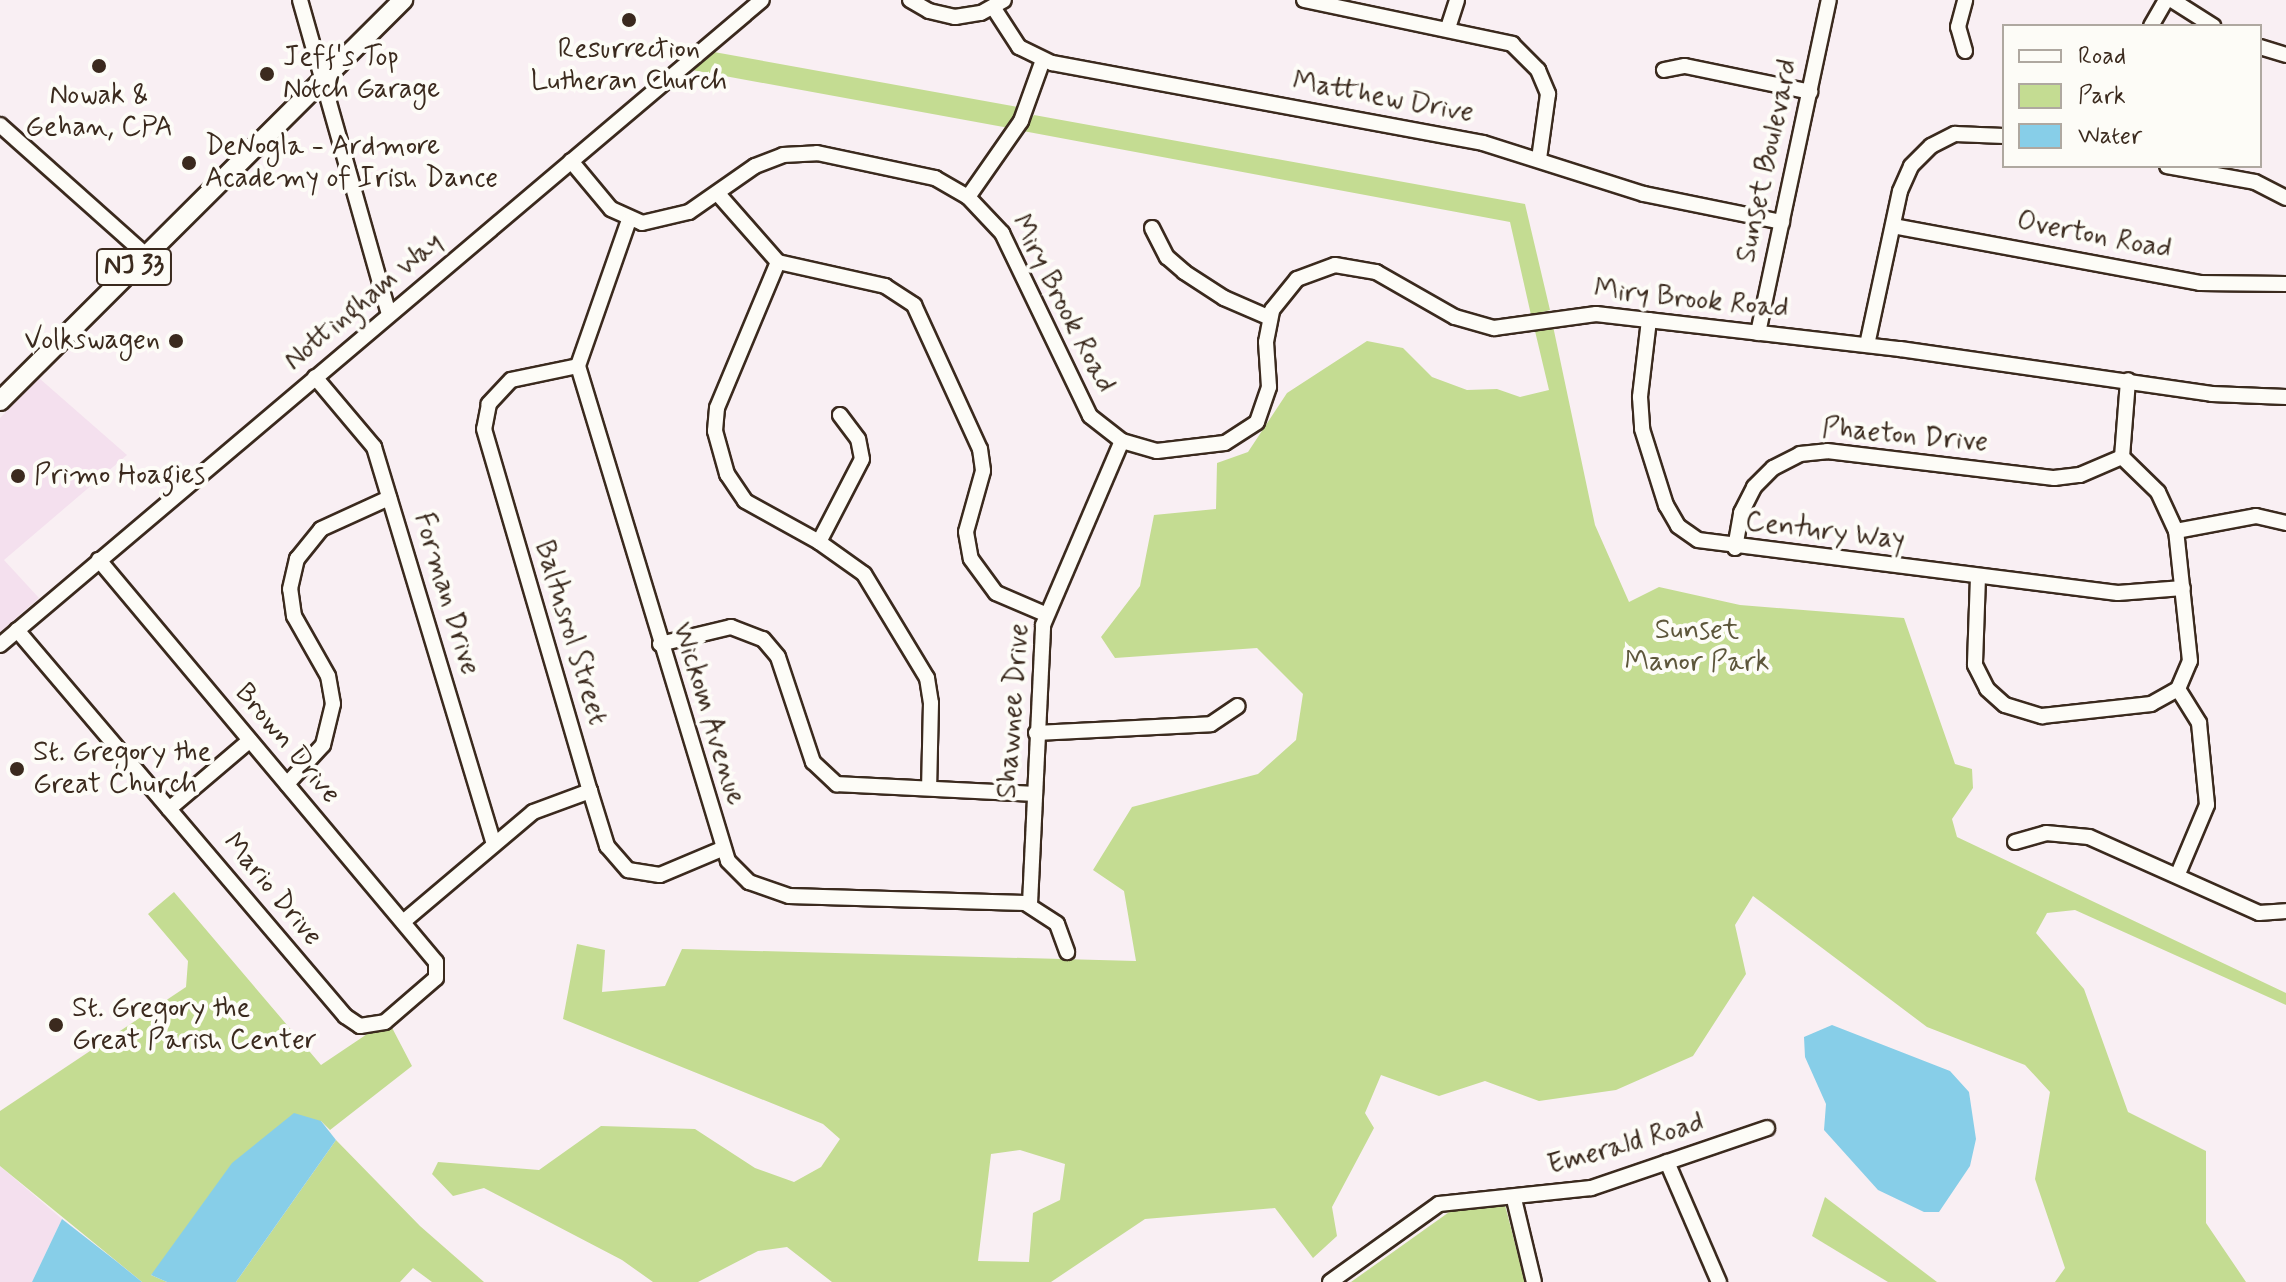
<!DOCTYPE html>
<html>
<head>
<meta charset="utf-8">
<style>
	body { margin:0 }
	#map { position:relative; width:2286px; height:1282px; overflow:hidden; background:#f9eff3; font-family:Mynerve,sans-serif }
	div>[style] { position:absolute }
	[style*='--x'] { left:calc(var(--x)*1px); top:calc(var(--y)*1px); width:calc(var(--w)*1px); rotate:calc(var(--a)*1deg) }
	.built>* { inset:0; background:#f4e0ee }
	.green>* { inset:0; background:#c4dc92 }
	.water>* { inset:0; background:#87cee8 }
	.roads { filter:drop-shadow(2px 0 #3b2a1e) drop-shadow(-2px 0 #3b2a1e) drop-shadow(0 2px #3b2a1e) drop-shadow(0 -2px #3b2a1e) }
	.minor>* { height:14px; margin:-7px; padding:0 7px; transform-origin:7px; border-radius:7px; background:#fdfcf7 }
	.major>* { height:18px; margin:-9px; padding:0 9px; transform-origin:9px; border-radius:9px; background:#fdfcf7 }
	.dots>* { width:22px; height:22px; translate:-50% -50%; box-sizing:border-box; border:4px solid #fdfcf7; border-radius:50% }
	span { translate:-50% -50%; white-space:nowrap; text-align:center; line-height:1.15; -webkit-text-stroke:8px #fdfcf7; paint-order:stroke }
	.shield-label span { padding:2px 6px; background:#fdfcf7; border:2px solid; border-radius:6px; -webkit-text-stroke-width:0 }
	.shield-label { font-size:26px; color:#3b2a1e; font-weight:700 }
	.poi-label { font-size:28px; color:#3b2a1e }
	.left { translate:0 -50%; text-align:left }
	.right { translate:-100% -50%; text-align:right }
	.street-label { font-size:28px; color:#3b2a1e }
	.park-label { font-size:28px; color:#5d563b }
	.legend { position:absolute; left:2002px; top:24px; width:260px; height:144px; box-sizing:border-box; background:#fdfcf7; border:2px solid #afa8a0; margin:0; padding:10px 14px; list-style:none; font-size:24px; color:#3b2a1e }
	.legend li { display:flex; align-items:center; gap:16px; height:40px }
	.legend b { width:40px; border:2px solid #afa8a0 }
</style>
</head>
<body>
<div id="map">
	<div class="built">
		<div style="clip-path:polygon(39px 378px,127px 455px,4px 560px,39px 598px,0 632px,0 418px)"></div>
		<div style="clip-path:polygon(0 1166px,62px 1219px,32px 1282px,0 1282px)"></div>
	</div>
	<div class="green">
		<div style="clip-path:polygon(714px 52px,1023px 108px,1009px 128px,692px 70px)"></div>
		<div style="clip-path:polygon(1034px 115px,1525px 204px,1550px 310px,1531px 315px,1510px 222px,1023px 131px)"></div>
		<div style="clip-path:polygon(evenodd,1553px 326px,1595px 525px,1629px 602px,1659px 587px,1740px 605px,1904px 618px,1955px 764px,1972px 769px,1973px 788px,1952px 819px,1957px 837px,2286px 993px,2286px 1005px,2075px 910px,2047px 913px,2036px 933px,2084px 989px,2128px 1112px,2206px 1151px,2206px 1223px,2246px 1282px,2055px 1282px,2065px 1268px,2035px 1179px,2050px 1092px,2025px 1065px,1927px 1027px,1753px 896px,1735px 925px,1746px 974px,1693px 1056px,1616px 1090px,1539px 1101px,1485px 1081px,1439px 1096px,1381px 1075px,1365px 1113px,1374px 1128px,1332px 1207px,1337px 1236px,1313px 1258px,1275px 1208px,1145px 1219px,1051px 1282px,832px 1282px,787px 1247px,758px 1251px,698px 1282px,653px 1282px,622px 1260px,484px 1188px,453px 1196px,432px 1174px,438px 1162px,539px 1170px,601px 1126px,695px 1129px,755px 1168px,794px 1182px,821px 1167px,840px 1139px,823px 1124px,563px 1019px,577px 944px,605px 950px,602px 992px,665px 986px,682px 949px,1136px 961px,1124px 891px,1093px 870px,1132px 807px,1258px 774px,1296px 740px,1303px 694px,1257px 648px,1115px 658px,1101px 637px,1140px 586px,1154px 515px,1216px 509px,1217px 463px,1248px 452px,1287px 393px,1367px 341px,1403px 348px,1432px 377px,1467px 390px,1497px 389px,1520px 397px,1549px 390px,1535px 331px,1553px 326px,1020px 1150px,1065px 1164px,1060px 1200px,1033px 1213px,1029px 1262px,978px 1261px,991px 1154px,1020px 1150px)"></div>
		<div style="clip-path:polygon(174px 892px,321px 1065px,388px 1020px,412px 1066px,330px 1130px,321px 1121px,151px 1275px,167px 1282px,142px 1282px,0 1166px,0 1111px,186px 987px,188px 961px,148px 914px)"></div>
		<div style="clip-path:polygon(336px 1140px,420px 1226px,484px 1282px,432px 1282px,413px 1268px,400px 1282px,236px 1282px)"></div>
		<div style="clip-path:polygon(1825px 1197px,1937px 1282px,1888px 1282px,1812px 1236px)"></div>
		<div style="clip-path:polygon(1505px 1205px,1525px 1282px,1351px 1282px,1452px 1210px)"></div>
	</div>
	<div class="water">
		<div style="clip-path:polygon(1832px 1025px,1950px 1071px,1969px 1092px,1976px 1139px,1970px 1166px,1939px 1212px,1924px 1212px,1878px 1190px,1824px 1130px,1826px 1104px,1805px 1057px,1804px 1037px)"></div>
		<div style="clip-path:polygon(294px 1113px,321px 1121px,336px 1140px,236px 1282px,167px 1282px,151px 1275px,232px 1163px)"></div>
		<div style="clip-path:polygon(62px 1219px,116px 1261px,142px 1282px,32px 1282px)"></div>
	</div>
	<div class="roads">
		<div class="minor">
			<div style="--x:300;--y:0;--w:327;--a:74.2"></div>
			<div style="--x:910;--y:0;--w:22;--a:30"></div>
			<div style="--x:929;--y:11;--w:27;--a:13"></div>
			<div style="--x:955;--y:17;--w:26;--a:-9"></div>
			<div style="--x:981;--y:13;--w:26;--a:-29"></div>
			<div style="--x:1304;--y:0;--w:213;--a:11.9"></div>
			<div style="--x:1512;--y:44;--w:37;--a:45"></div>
			<div style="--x:1538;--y:70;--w:26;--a:67"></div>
			<div style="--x:1548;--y:94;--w:66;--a:97.9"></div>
			<div style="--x:2172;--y:0;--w:49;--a:32.4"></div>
			<div style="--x:993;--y:7;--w:48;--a:57"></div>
			<div style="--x:1019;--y:47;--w:37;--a:26"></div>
			<div style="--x:1052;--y:63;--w:438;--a:10.5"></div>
			<div style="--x:1483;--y:143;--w:169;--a:17.6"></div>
			<div style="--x:1644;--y:194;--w:141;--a:11.5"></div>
			<div style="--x:2151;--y:26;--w:30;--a:-60"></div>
			<div style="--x:1448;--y:28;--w:29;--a:-72"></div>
			<div style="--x:2260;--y:47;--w:27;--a:17"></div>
			<div style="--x:1965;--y:51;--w:25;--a:-106"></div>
			<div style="--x:1958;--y:27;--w:28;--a:-75"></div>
			<div style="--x:1664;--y:70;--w:21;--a:-11"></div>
			<div style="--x:1685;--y:66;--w:128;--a:11.7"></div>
			<div style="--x:0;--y:125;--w:195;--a:41.7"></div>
			<div style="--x:571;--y:161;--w:62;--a:50.2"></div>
			<div style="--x:611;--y:209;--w:34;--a:24"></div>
			<div style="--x:642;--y:223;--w:48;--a:-13.2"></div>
			<div style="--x:689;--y:212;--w:80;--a:-34.9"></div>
			<div style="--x:755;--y:166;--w:30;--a:-21"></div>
			<div style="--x:783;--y:155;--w:34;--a:-3"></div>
			<div style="--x:817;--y:153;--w:121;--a:12"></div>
			<div style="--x:935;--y:178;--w:38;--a:30"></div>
			<div style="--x:968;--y:197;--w:50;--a:46.6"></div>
			<div style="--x:1002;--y:233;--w:203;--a:64.3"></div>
			<div style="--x:1090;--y:416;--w:41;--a:38"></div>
			<div style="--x:1122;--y:441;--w:36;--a:16"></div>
			<div style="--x:1157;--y:451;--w:68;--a:-6.7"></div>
			<div style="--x:1225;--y:443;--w:38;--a:-33"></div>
			<div style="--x:1257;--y:422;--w:37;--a:-71"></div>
			<div style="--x:1269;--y:387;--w:45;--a:-93.8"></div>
			<div style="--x:1266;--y:342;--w:33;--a:-79"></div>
			<div style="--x:1272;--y:310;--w:40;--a:-51"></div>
			<div style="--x:1297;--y:279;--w:40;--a:-20.2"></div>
			<div style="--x:1335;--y:265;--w:42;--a:9.7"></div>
			<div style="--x:1376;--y:272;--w:91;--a:29.7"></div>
			<div style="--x:1455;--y:317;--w:41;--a:15.8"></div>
			<div style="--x:1494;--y:328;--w:103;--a:-7.8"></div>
			<div style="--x:1596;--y:314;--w:306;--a:6.6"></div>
			<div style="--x:1900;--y:349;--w:315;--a:8.2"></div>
			<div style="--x:2212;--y:394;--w:74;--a:2.3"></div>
			<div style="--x:2167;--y:166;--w:89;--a:10.3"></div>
			<div style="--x:2255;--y:182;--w:35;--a:27"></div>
			<div style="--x:719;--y:195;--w:89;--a:48.6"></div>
			<div style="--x:778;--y:262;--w:110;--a:12.6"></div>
			<div style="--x:885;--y:286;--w:35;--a:33"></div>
			<div style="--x:914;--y:305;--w:158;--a:65.4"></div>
			<div style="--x:980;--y:449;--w:22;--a:82"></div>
			<div style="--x:983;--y:471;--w:63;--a:105.6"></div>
			<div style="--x:966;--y:532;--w:27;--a:80"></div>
			<div style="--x:971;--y:559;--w:42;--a:53.7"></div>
			<div style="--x:996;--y:593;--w:53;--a:23.2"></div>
			<div style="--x:968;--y:197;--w:93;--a:-55.1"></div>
			<div style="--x:1021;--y:121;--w:65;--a:-70.2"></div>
			<div style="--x:629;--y:220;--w:155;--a:109.3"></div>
			<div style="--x:578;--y:366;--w:517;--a:73.14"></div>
			<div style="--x:728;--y:861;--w:30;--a:45"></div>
			<div style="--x:749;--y:882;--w:42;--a:19.3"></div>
			<div style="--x:789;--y:896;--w:236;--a:1.7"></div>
			<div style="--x:1025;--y:903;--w:38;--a:33"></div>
			<div style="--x:1057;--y:924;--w:30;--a:70"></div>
			<div style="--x:1893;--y:226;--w:312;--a:10.5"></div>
			<div style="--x:2200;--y:283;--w:86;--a:0.7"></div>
			<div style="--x:1152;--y:228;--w:33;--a:63"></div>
			<div style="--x:1167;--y:257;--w:23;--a:41"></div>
			<div style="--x:1184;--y:272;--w:48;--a:33"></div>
			<div style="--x:1224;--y:298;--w:50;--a:23.5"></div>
			<div style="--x:778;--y:262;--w:158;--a:112.7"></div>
			<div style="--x:717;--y:408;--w:23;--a:95"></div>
			<div style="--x:715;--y:431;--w:45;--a:74.4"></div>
			<div style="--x:727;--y:474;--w:32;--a:56"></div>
			<div style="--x:745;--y:501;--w:85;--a:29"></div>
			<div style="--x:819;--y:542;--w:55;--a:35.4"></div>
			<div style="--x:864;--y:574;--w:122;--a:58.8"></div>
			<div style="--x:927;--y:678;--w:25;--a:81"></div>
			<div style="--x:931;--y:703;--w:85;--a:91.3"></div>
			<div style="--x:1649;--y:320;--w:78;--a:96.7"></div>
			<div style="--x:1640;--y:397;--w:32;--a:86"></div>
			<div style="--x:1642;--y:429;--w:80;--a:72.5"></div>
			<div style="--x:1666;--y:505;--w:24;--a:60"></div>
			<div style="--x:1678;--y:526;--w:24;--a:35"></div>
			<div style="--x:1698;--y:540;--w:423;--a:7.2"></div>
			<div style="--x:2118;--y:593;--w:65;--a:-4.4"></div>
			<div style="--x:1758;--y:333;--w:340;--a:-78"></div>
			<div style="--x:1867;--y:345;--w:157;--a:-77.9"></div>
			<div style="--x:1900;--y:191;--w:27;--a:-66"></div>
			<div style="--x:1911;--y:166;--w:28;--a:-45"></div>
			<div style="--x:1931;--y:146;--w:27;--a:-27"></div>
			<div style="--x:1955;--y:134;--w:49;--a:2.3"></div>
			<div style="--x:578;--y:366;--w:68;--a:168.2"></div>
			<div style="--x:511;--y:380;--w:33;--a:133"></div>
			<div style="--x:489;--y:404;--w:25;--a:101"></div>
			<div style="--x:484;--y:429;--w:377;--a:73.7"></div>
			<div style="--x:590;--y:791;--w:58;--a:72.8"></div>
			<div style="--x:607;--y:846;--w:32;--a:49"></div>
			<div style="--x:628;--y:870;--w:32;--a:9"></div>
			<div style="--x:660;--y:875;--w:67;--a:-22.8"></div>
			<div style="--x:315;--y:377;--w:92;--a:49.9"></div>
			<div style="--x:374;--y:447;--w:415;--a:73.2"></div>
			<div style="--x:2176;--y:531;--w:81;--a:-10.6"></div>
			<div style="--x:2256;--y:516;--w:31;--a:13"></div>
			<div style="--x:819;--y:542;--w:93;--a:-62.6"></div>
			<div style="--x:862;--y:459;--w:20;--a:-101"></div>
			<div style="--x:858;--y:439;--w:30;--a:-127"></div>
			<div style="--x:1735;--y:548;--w:36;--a:-80"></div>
			<div style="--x:1741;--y:513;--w:29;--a:-63"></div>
			<div style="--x:1754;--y:487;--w:27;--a:-45"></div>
			<div style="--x:1773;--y:468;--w:30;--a:-27"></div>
			<div style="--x:1800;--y:454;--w:27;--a:-6"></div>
			<div style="--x:1827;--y:451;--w:229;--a:6.8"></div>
			<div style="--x:2054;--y:478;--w:26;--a:-7"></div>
			<div style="--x:2080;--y:475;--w:46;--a:-23.2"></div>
			<div style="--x:1978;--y:577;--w:88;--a:92"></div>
			<div style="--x:1975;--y:665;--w:27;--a:63"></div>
			<div style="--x:1987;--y:689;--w:24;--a:42"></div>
			<div style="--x:2005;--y:705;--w:39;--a:17"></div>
			<div style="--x:2042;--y:716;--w:110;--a:-6.3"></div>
			<div style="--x:2151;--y:704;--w:31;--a:-29"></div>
			<div style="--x:2178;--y:689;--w:30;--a:-67"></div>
			<div style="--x:2190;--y:661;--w:131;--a:-96.1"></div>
			<div style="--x:2176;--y:531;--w:43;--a:-114.8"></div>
			<div style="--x:2158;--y:492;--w:50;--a:-135.8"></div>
			<div style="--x:2122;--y:457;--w:77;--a:-85.5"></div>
			<div style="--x:17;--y:630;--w:507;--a:49.64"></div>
			<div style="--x:345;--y:1016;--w:18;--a:34"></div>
			<div style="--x:360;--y:1026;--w:25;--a:-9"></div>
			<div style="--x:385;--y:1022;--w:67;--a:-40.8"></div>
			<div style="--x:436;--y:978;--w:16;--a:-90"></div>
			<div style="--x:436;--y:962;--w:525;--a:-129.97"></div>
			<div style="--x:660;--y:644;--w:73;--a:-13.5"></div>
			<div style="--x:731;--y:627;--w:34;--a:21"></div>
			<div style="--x:763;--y:639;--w:23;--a:50"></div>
			<div style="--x:778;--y:657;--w:111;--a:71.6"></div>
			<div style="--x:813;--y:762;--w:33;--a:43"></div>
			<div style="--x:837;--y:784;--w:197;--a:2.9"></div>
			<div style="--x:0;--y:645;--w:998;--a:-40.25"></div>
			<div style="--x:2178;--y:689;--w:40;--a:58"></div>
			<div style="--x:2199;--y:723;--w:82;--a:84.4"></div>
			<div style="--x:2207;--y:805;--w:75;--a:112.8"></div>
			<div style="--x:1036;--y:733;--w:175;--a:-2.9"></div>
			<div style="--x:1211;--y:724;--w:32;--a:-34"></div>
			<div style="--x:287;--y:784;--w:53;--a:-47.3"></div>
			<div style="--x:323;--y:745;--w:42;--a:-76.3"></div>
			<div style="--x:333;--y:704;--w:28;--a:-100"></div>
			<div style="--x:328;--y:676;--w:69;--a:-119.5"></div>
			<div style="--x:294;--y:616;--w:27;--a:-98"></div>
			<div style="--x:290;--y:589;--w:31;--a:-77"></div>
			<div style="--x:297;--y:559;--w:38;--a:-51"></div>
			<div style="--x:321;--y:529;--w:75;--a:-24.5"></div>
			<div style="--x:169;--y:809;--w:106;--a:-40.4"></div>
			<div style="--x:2015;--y:842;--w:32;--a:-16"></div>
			<div style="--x:2046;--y:833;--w:43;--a:5.3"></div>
			<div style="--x:2089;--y:837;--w:186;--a:24.1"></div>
			<div style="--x:2259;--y:913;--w:27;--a:-4"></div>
			<div style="--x:1030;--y:904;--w:279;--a:-87.3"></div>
			<div style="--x:1043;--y:625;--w:200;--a:-66.8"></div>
			<div style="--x:403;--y:922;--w:170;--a:-40.2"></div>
			<div style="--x:533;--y:812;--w:61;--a:-20.2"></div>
			<div style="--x:1667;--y:1162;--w:131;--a:66.6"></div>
			<div style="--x:1514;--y:1199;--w:85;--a:76.5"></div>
			<div style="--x:1330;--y:1282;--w:134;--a:-35.6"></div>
			<div style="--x:1439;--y:1204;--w:153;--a:-6"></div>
			<div style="--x:1591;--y:1188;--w:186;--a:-18.8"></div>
		</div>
		<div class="major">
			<div style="--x:0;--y:401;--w:569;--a:-44.86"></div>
		</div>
	</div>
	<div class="dots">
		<div style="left:629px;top:20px;background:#3b2a1e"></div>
		<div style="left:99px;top:66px;background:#3b2a1e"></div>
		<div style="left:267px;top:74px;background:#3b2a1e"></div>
		<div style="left:189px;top:163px;background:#3b2a1e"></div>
		<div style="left:176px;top:341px;background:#3b2a1e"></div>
		<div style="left:18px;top:476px;background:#3b2a1e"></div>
		<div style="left:17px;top:769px;background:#3b2a1e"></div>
		<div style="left:56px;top:1025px;background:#3b2a1e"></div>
	</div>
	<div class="shield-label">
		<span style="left:134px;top:267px">NJ 33</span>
	</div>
	<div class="poi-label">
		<span style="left:629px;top:66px">Resurrection<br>Lutheran Church</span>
		<span class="left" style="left:283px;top:74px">Jeff's Top<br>Notch Garage</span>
		<span style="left:99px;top:112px">Nowak &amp;<br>Gehan, CPA</span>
		<span class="left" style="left:205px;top:163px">DeNogla - Ardmore<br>Academy of Irish Dance</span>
		<span class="right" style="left:160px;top:341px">Volkswagen</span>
		<span class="left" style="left:34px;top:476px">Primo Hoagies</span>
		<span class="left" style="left:33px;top:769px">St. Gregory the<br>Great Church</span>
		<span class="left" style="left:72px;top:1025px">St. Gregory the<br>Great Parish Center</span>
	</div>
	<div class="street-label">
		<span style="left:1383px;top:98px;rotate:10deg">Matthew Drive</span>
		<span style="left:1768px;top:161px;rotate:-78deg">Sunset Boulevard</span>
		<span style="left:2094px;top:236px;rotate:11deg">Overton Road</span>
		<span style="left:1691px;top:300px;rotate:6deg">Miry Brook Road</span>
		<span style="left:364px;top:302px;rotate:-40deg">Nottingham Way</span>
		<span style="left:1062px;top:304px;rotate:63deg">Miry Brook Road</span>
		<span style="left:1905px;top:436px;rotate:5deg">Phaeton Drive</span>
		<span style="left:1825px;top:532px;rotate:7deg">Century Way</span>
		<span style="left:446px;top:594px;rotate:73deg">Forman Drive</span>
		<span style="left:570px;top:633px;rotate:73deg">Baltusrol Street</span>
		<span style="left:1014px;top:711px;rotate:-86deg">Shawnee Drive</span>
		<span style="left:708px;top:714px;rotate:73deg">Wickom Avenue</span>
		<span style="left:287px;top:744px;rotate:50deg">Brown Drive</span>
		<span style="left:272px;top:890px;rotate:50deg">Mario Drive</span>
		<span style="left:1626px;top:1145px;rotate:-16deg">Emerald Road</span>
	</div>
	<div class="park-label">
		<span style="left:1697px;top:647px">Sunset<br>Manor Park</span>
	</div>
	<ul class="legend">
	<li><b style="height:10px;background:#fdfcf7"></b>Road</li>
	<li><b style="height:22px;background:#c4dc92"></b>Park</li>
	<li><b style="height:22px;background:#87cee8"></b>Water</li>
	</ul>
</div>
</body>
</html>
